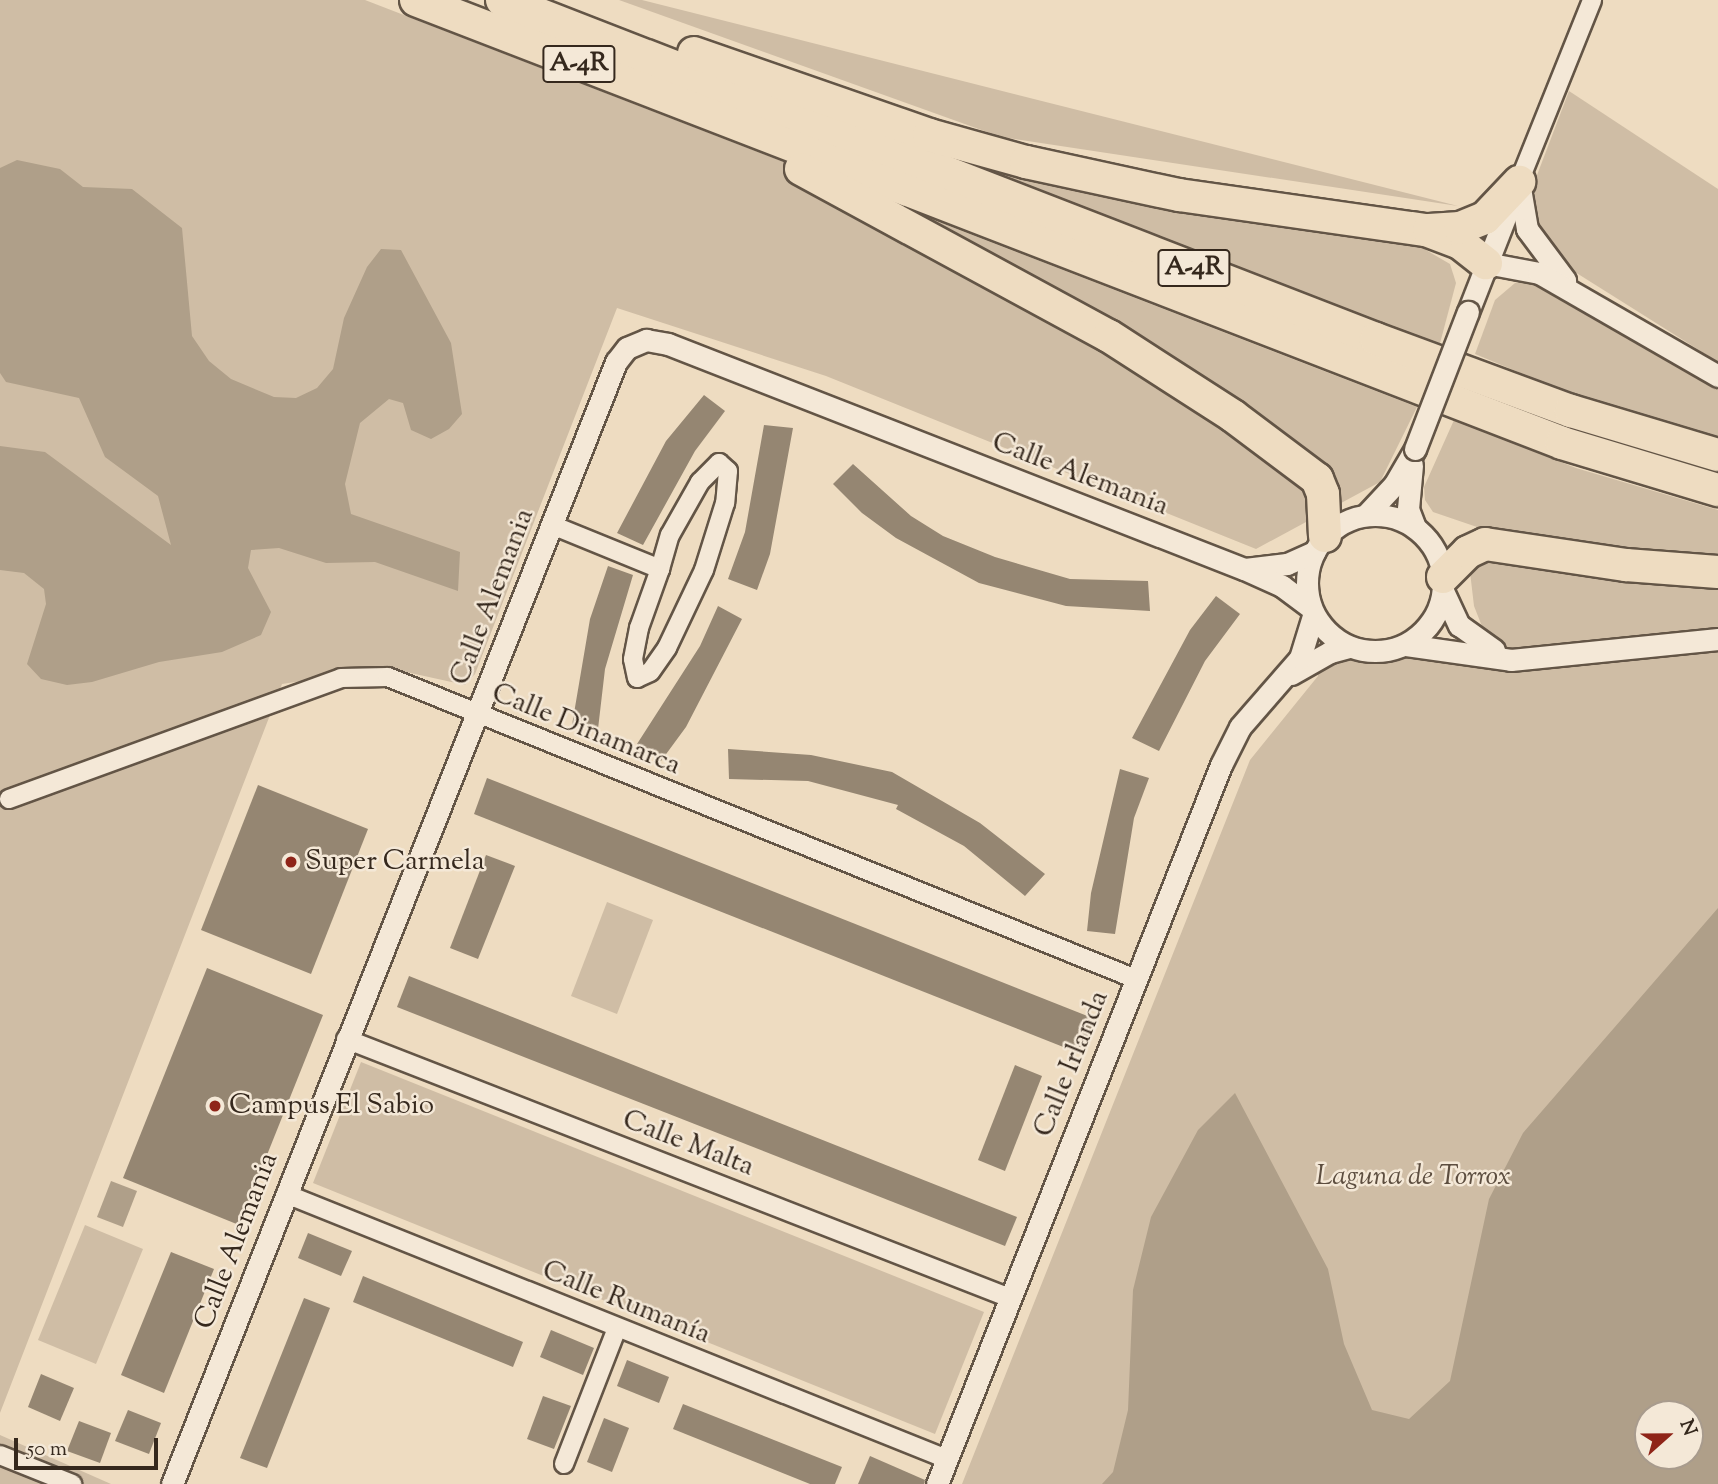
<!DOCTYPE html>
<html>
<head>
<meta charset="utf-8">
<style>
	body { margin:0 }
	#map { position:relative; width:1718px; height:1484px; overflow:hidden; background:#eedcc1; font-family:"Sorts Mill Goudy",serif }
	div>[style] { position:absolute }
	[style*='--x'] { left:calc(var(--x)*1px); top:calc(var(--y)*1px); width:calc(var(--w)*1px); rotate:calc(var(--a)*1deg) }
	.green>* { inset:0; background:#cfbda5 }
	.water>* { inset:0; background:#af9f89 }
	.building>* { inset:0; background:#958672 }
	.roads { filter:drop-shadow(2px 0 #635546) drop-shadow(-2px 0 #635546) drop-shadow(0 2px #635546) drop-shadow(0 -2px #635546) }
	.minor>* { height:18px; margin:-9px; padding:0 9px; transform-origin:9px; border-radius:9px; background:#f4e8d7 }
	.tertiary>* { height:21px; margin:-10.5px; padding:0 10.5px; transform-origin:10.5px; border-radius:10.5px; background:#f4e8d7 }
	.tertiary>.ring { margin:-10.5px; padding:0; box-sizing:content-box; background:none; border:21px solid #f4e8d7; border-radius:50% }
	.motorway>* { height:32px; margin:-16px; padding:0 16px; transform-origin:16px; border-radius:16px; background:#eedcc1 }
	.bridges { filter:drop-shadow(2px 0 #635546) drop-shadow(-2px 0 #635546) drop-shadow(0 2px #635546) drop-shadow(0 -2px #635546) }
	.tertiary-bridge>* { height:21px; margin:-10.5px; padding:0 10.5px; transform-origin:10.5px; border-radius:10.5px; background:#f4e8d7 }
	.dots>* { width:19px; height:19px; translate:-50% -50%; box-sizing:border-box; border:4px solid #f4e8d7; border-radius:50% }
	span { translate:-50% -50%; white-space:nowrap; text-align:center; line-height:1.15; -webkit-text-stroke:5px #f4e8d7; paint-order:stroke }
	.shield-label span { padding:2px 5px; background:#f4e8d7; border:2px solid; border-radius:5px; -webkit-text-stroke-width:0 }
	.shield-label { font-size:26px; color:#35281d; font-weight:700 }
	.street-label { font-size:28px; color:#35281d }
	.poi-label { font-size:28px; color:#35281d }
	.left { translate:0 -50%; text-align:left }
	.park-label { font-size:28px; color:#5c4d3f; font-style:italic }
	.north { position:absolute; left:1634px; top:1400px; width:70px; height:70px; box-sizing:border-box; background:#f4e8d7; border:2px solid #a89b8d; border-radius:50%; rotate:69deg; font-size:19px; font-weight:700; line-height:28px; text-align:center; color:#35281d }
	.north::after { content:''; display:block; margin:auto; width:24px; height:32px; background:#8f2418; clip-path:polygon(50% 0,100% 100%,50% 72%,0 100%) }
	.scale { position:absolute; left:14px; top:1438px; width:144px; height:32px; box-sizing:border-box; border:4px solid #35281d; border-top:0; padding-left:9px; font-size:21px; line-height:24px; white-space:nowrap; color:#35281d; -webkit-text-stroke:5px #f4e8d7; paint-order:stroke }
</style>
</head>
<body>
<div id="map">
	<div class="green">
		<div style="clip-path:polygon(0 0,365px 0,1417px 407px,1380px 482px,1256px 549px,826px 376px,617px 308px,475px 674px,465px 685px,388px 668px,282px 684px,0 1413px)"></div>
		<div style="clip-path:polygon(619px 0,642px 0,1458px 206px,1001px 137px)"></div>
		<div style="clip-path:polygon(1569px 91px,1718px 189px,1718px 362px,1567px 267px,1537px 226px,1534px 183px)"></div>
		<div style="clip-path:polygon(933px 148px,1407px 239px,1450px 264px,1456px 283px,1439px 347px,978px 170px)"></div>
		<div style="clip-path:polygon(1531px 280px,1718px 388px,1718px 439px,1586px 400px,1475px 354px,1495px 300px,1515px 283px)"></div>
		<div style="clip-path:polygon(1454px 420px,1576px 468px,1718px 510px,1718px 559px,1582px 547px,1477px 527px,1433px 512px,1425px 500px,1424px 487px)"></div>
		<div style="clip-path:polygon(evenodd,1487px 555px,1718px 581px,1718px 1484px,962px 1484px,1250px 760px,1318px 676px,1315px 657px,1342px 650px,1381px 648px,1503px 659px,1485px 634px,1474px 606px,1470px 572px,1487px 555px,1648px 1414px,1690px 1414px,1690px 1456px,1648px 1456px,1648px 1414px)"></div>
		<div style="clip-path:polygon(607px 902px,653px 920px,617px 1014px,571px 996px)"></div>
		<div style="clip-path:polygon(361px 1062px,984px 1312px,935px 1434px,313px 1183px)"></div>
		<div style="clip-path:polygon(85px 1225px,143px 1249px,96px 1364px,38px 1340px)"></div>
		<div style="clip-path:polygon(0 1435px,111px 1484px,0 1484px)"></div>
	</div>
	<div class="water">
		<div style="clip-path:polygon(17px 160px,60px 169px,83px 187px,132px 189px,182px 228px,192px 336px,209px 361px,231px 379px,274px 397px,296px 398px,317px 388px,333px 369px,344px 318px,367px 267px,381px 249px,401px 250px,451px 343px,462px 414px,449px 429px,431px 439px,411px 430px,403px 403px,389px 399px,360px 423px,345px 484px,351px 514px,460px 552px,458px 591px,375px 562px,326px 563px,279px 548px,251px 550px,248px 568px,271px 612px,261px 635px,222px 652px,159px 662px,92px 682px,67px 685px,41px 679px,27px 664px,46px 604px,44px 589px,24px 573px,0 570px,0 446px,45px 452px,171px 545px,158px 496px,105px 457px,79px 398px,6px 382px,0 373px,0 168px)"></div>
		<div style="clip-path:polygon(evenodd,1718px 908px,1718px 1484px,1102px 1484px,1113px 1472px,1128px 1410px,1133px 1290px,1151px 1217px,1198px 1130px,1235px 1093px,1328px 1269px,1344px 1344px,1372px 1410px,1409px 1419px,1450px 1381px,1489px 1199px,1523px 1133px,1718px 908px,1648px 1414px,1690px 1414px,1690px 1456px,1648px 1456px,1648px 1414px)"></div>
		<div style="clip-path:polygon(111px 1181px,137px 1191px,123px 1227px,97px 1217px)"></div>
	</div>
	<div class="building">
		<div style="clip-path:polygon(704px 395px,725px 411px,695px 451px,643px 545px,617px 533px,666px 441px)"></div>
		<div style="clip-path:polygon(764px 425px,793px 428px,770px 554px,757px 590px,728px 579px,745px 532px)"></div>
		<div style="clip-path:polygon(853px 464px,911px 516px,943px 536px,995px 557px,1070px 579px,1148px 581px,1150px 611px,1066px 606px,979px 583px,896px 538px,862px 513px,833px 484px)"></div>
		<div style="clip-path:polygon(608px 566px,633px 575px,605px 669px,598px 729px,572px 725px,590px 619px)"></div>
		<div style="clip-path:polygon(1216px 596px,1240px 614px,1205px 661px,1159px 751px,1132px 738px,1190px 630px)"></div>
		<div style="clip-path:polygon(718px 606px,742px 619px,686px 727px,661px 761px,637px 744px,700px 646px)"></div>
		<div style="clip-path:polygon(728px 749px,811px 755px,892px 772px,980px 823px,1045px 874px,1025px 896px,964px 846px,896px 809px,898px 805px,808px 781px,729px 779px)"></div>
		<div style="clip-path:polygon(1120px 769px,1149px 778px,1134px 818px,1115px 934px,1087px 931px,1091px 893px)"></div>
		<div style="clip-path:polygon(487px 778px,1095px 1019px,1081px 1054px,474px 814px)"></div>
		<div style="clip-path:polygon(258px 785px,368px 829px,311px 974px,201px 930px)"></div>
		<div style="clip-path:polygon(486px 855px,515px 866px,478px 959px,450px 948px)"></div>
		<div style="clip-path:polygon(207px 968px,323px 1015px,239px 1225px,123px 1178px)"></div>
		<div style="clip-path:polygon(409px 976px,1017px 1217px,1005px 1246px,397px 1007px)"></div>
		<div style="clip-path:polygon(1015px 1065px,1042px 1076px,1005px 1171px,978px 1160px)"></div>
		<div style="clip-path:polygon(308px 1233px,352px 1251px,341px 1276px,298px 1258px)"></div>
		<div style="clip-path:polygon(171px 1252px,214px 1269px,164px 1393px,121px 1375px)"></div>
		<div style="clip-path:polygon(363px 1276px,523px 1342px,513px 1367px,353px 1302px)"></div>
		<div style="clip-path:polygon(304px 1298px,330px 1308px,267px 1468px,240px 1458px)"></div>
		<div style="clip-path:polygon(551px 1330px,594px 1348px,583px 1375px,540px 1357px)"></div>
		<div style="clip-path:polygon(627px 1360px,669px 1377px,659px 1403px,617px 1386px)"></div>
		<div style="clip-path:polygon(41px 1374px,74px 1388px,60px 1421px,28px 1407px)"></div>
		<div style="clip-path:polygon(543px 1396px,571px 1406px,554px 1449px,527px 1439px)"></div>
		<div style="clip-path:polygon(683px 1404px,842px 1467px,835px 1484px,810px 1484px,673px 1429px)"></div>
		<div style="clip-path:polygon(128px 1410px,161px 1423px,149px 1454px,115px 1441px)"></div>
		<div style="clip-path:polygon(604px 1418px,629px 1428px,612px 1472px,587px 1462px)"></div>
		<div style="clip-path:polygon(79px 1421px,111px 1433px,100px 1463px,67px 1451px)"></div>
		<div style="clip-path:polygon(870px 1456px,925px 1480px,924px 1484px,858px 1484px)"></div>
	</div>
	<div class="roads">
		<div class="minor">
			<div style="--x:1519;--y:182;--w:196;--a:-68.1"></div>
			<div style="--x:552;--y:525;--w:117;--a:22.2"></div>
			<div style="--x:660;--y:569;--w:35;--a:-74"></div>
			<div style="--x:670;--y:535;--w:61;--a:-60.5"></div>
			<div style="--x:700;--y:482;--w:27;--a:-45"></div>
			<div style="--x:719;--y:463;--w:12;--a:42"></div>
			<div style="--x:728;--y:471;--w:32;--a:95"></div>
			<div style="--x:725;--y:503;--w:70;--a:107.4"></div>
			<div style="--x:704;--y:570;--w:86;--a:115.4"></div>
			<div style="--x:667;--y:648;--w:29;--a:125"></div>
			<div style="--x:650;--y:672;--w:14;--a:155"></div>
			<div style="--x:637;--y:678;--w:19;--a:-102"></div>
			<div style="--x:633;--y:659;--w:32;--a:-79"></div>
			<div style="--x:639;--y:628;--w:63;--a:-70.4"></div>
			<div style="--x:9;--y:799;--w:353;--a:-20"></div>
			<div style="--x:341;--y:678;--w:47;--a:-1.2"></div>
			<div style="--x:388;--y:677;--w:807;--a:21.99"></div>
			<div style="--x:346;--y:1039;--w:713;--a:21.31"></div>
			<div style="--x:286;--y:1194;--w:712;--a:21.85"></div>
			<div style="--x:0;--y:1455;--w:78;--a:21.9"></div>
			<div style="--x:564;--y:1464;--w:146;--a:-68.7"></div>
		</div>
		<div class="tertiary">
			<div style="--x:1519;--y:182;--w:48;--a:80.3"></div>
			<div style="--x:1527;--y:229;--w:64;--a:53.3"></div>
			<div style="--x:1486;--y:263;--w:54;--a:10.7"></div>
			<div style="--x:1539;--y:273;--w:207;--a:29.9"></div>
			<div style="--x:1468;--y:312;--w:123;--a:-68.6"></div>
			<div style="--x:1412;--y:465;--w:44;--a:95.2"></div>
			<div style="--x:1408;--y:509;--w:19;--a:69"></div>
			<div class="ring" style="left:1307px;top:515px;width:115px;height:115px"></div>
			<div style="--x:1366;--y:515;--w:41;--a:-47"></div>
			<div style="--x:1394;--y:485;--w:42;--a:-59.7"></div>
			<div style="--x:1245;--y:569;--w:42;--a:-6.8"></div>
			<div style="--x:1287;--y:564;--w:30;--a:-24"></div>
			<div style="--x:1443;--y:591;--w:38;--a:65"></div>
			<div style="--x:1459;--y:625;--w:43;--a:35.5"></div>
			<div style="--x:1406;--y:645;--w:106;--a:8.1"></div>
			<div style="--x:1511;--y:660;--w:208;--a:-5.8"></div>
			<div style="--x:1291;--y:674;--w:45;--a:-29.4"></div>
			<div style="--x:1330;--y:652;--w:20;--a:-15"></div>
			<div style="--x:172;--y:1484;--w:1207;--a:-68.41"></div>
			<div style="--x:616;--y:362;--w:18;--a:-52"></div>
			<div style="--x:627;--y:348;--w:21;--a:-23"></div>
			<div style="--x:646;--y:340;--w:22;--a:10"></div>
			<div style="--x:668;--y:344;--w:618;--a:21.34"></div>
			<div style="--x:1244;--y:569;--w:42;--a:24.1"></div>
			<div style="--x:1282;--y:586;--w:34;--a:37"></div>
			<div style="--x:937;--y:1484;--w:773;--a:-68.45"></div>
			<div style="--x:1221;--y:765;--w:42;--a:-63.4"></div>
			<div style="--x:1240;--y:727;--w:91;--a:-49"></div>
			<div style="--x:1300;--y:658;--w:44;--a:-72.8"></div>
		</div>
		<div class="motorway">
			<div style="--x:416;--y:0;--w:1229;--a:21.13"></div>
			<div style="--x:1562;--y:443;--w:163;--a:16.8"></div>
			<div style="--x:502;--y:0;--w:937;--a:21.2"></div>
			<div style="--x:1376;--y:339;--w:208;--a:20.3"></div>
			<div style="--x:1571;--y:411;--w:153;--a:16.7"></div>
			<div style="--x:694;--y:53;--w:249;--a:19.2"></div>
			<div style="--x:929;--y:135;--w:101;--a:15.6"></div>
			<div style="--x:1026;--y:162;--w:157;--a:12.2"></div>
			<div style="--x:1179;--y:195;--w:249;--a:8.1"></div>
			<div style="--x:1426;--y:230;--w:36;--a:21"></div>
			<div style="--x:1460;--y:243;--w:33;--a:38"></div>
			<div style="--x:801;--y:169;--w:350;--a:28.5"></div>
			<div style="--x:1109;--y:336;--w:148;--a:32.8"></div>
			<div style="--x:1233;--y:416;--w:105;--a:36.9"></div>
			<div style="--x:1317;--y:479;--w:16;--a:68"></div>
			<div style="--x:1323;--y:494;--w:42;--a:87.3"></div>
			<div style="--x:1429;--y:230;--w:31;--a:-4"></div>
			<div style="--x:1460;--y:228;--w:27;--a:-22"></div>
			<div style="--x:1485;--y:218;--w:50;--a:-46.6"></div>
			<div style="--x:1443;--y:577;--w:35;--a:-45"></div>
			<div style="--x:1468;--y:552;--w:19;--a:-25"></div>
			<div style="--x:1485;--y:544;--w:143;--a:8.5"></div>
			<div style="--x:1626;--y:565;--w:92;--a:4.4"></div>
		</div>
	</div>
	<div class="bridges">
		<div class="tertiary-bridge">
			<div style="--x:1415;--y:449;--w:147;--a:-68.9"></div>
		</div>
	</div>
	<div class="dots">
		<div style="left:291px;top:862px;background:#8f2418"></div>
		<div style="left:215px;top:1106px;background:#8f2418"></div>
	</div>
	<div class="shield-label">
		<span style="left:579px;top:64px">A-4R</span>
		<span style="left:1194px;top:268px">A-4R</span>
	</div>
	<div class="street-label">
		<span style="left:1080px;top:475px;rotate:21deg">Calle Alemania</span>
		<span style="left:493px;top:597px;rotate:-69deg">Calle Alemania</span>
		<span style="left:586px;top:730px;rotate:22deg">Calle Dinamarca</span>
		<span style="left:1072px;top:1064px;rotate:-68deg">Calle Irlanda</span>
		<span style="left:688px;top:1144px;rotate:21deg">Calle Malta</span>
		<span style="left:237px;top:1241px;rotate:-69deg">Calle Alemania</span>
		<span style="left:626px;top:1303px;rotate:22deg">Calle Rumanía</span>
	</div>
	<div class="poi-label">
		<span class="left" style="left:305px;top:862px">Super Carmela</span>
		<span class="left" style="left:229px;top:1106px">Campus El Sabio</span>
	</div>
	<div class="park-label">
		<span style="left:1413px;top:1177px">Laguna de Torrox</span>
	</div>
	<div class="north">N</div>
	<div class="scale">50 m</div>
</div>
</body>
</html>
